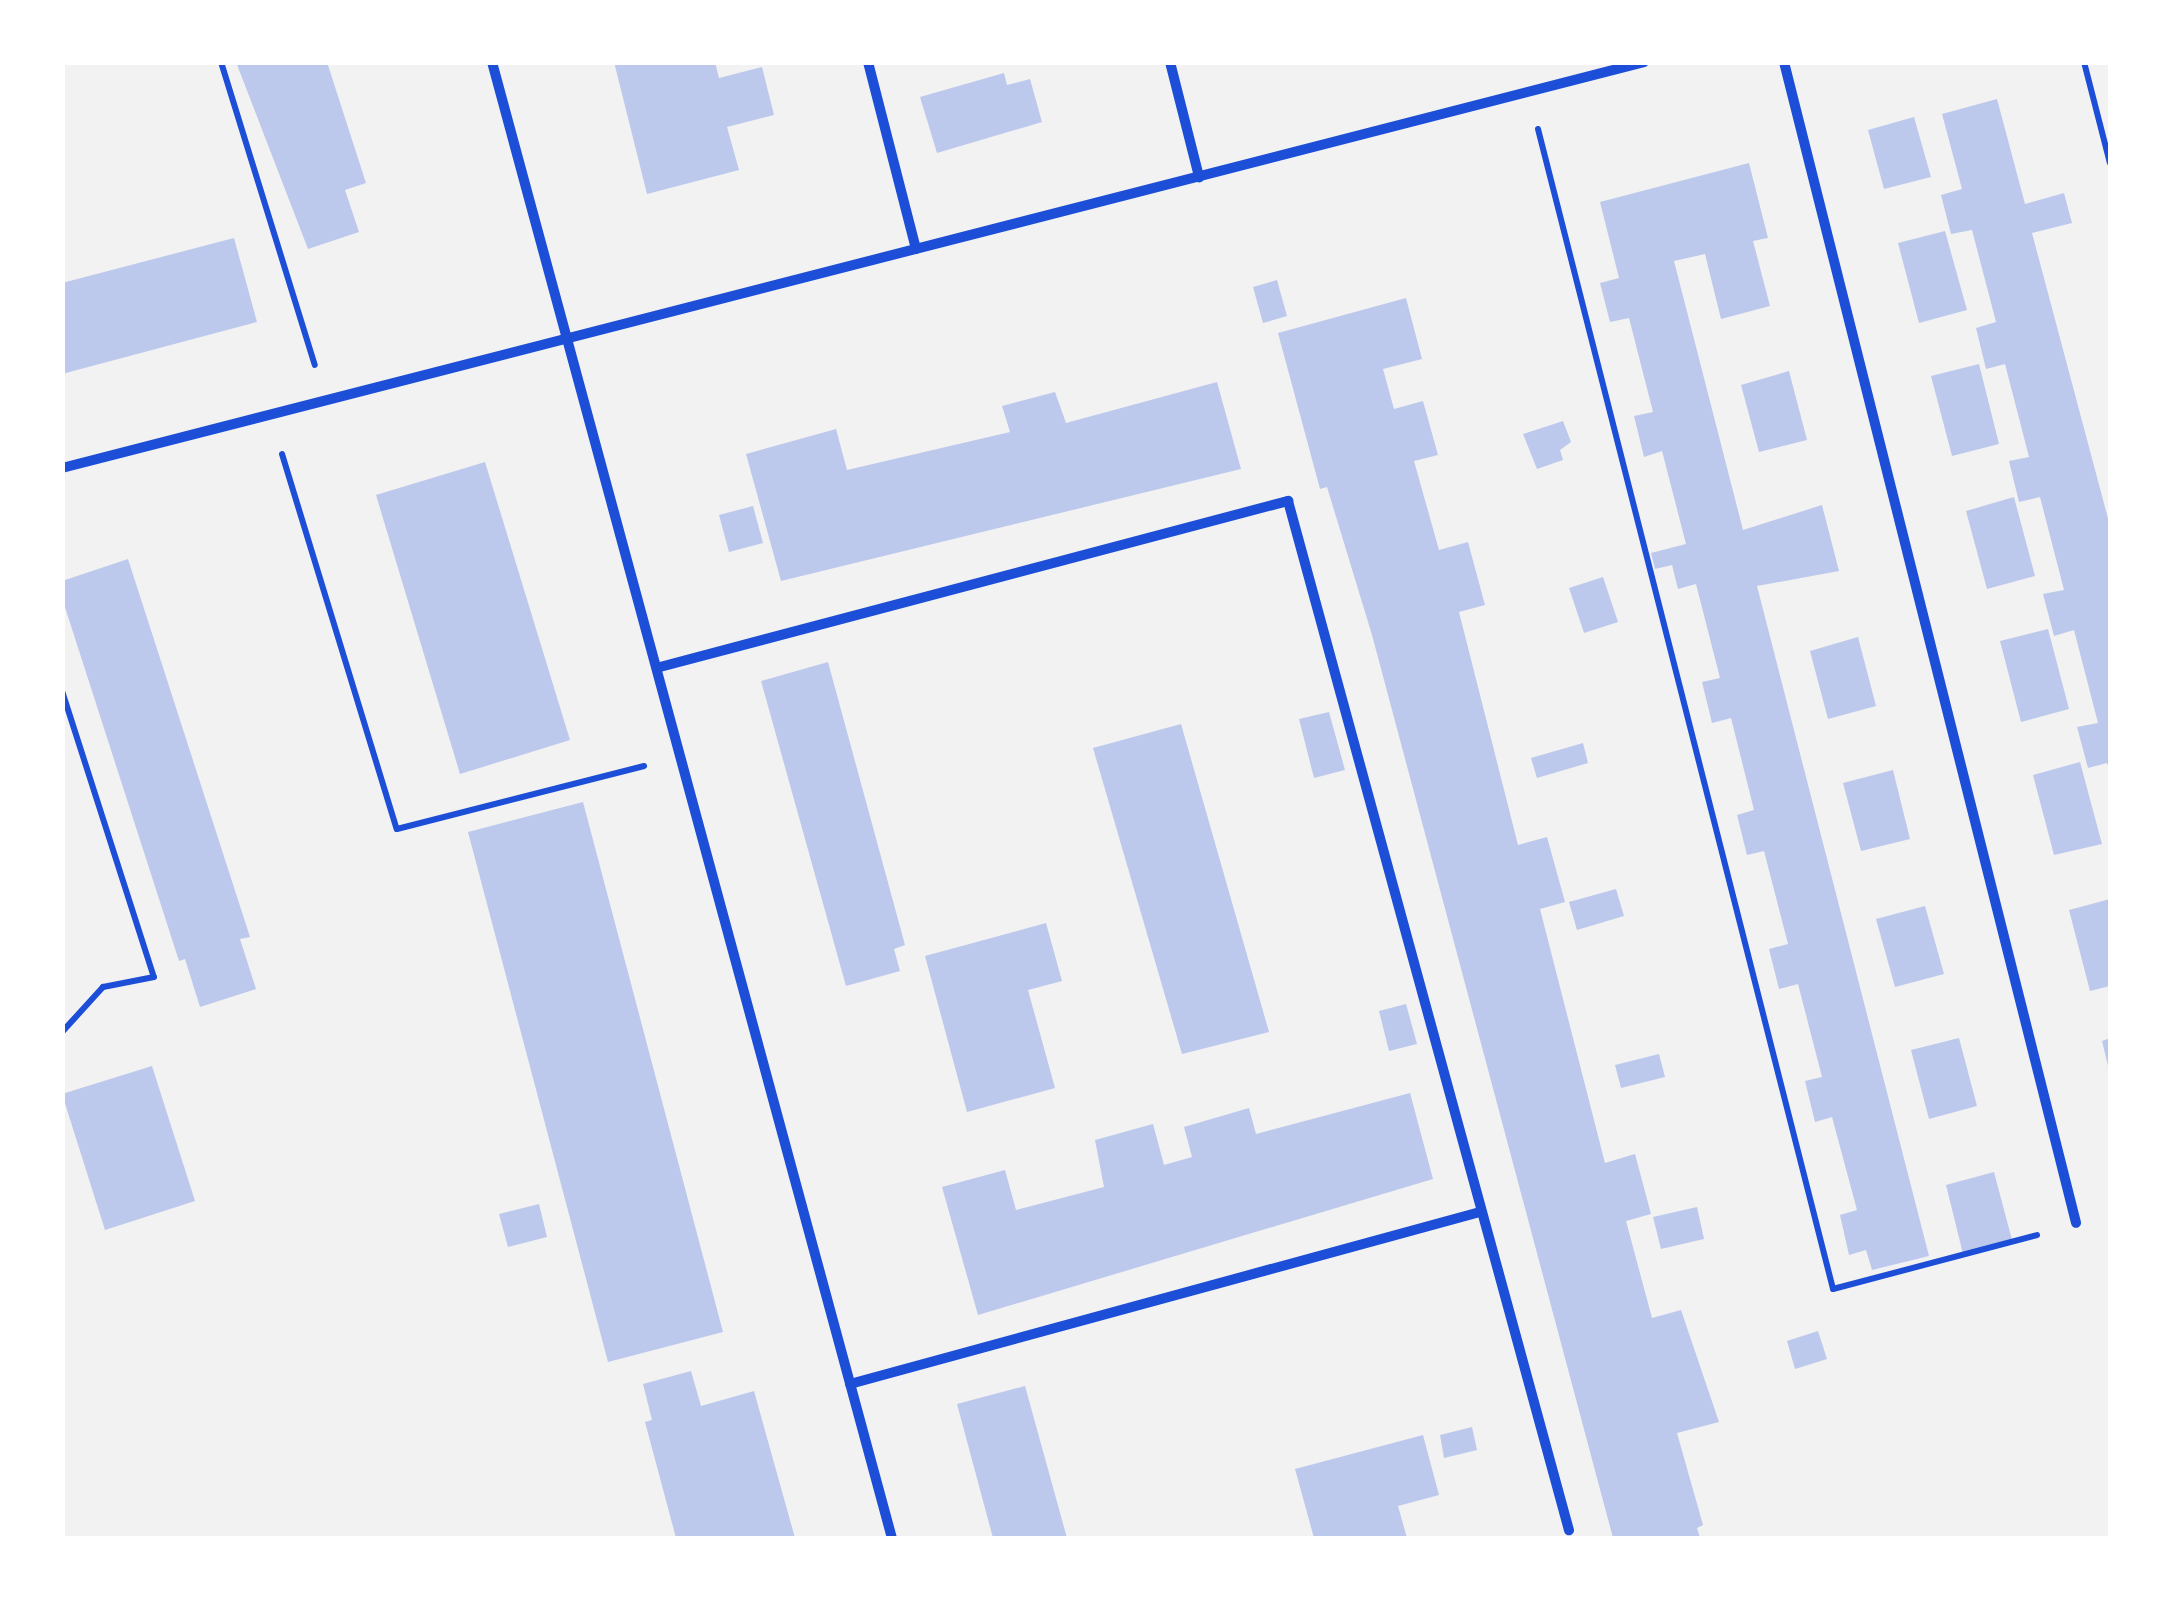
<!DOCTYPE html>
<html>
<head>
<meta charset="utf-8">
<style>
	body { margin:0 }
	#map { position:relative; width:2173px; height:1601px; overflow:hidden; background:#f2f2f2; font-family:Ubuntu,sans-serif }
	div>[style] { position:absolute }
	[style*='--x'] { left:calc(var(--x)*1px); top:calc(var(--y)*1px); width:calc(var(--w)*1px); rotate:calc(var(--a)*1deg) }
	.building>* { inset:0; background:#bdc9ec }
	.path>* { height:6px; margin:-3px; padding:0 3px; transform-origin:3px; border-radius:3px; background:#1d4ed8 }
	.minor>* { height:10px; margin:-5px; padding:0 5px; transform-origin:5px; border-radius:5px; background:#1d4ed8 }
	span { translate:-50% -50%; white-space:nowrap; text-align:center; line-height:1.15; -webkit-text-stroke:8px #fff; paint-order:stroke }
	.frame { position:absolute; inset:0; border:65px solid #fff; pointer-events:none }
</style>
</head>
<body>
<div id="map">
	<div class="building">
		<div style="clip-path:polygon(236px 62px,327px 62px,366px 183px,345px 190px,359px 232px,308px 249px)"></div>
		<div style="clip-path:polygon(614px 62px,715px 62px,719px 78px,762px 67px,774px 115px,727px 127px,739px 170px,647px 194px)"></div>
		<div style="clip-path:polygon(1004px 73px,1007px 85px,1030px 79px,1042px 122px,937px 153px,920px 97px)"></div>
		<div style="clip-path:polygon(1997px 99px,2025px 204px,2064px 193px,2072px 223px,2032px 233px,2110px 526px,2110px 771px,2107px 763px,2088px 768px,2077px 727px,2098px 723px,2074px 630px,2054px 636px,2043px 594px,2064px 590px,2040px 497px,2019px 502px,2009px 461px,2029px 457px,2005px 364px,1986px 369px,1976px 328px,1996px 322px,1972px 230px,1951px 234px,1941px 195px,1962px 189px,1942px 114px)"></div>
		<div style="clip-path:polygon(1914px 117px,1931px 177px,1884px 189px,1868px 130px)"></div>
		<div style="clip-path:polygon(1749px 163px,1768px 238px,1753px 241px,1770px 306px,1721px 319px,1705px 254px,1674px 261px,1743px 530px,1822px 505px,1839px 571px,1757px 586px,1929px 1256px,1872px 1270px,1866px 1250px,1849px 1255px,1840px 1215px,1857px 1210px,1832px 1117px,1815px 1122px,1805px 1081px,1822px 1077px,1798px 984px,1779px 989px,1769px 949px,1788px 944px,1764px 851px,1747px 855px,1737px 815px,1754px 810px,1731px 718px,1712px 723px,1702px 682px,1720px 678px,1696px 584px,1678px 589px,1672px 565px,1655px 569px,1651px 553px,1686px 544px,1662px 451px,1644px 457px,1634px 416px,1653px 412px,1629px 318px,1610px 322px,1600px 283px,1619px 278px,1600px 202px)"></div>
		<div style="clip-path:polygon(1945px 231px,1967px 310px,1919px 323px,1898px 243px)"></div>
		<div style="clip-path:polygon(234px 238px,257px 322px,62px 374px,62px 283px)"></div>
		<div style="clip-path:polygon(1277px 280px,1287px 316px,1263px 323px,1253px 287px)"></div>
		<div style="clip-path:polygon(1406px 298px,1422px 359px,1383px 369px,1394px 409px,1423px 401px,1438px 455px,1414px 461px,1439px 550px,1468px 542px,1485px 605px,1459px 612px,1518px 845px,1547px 837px,1565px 902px,1540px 909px,1605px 1163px,1635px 1154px,1651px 1214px,1626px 1221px,1652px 1318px,1681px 1310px,1719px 1422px,1677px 1433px,1703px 1525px,1697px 1528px,1700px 1538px,1613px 1538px,1372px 635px,1327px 487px,1320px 489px,1278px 333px)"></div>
		<div style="clip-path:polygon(1979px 364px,1999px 444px,1952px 456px,1931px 376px)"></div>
		<div style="clip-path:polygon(1789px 371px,1807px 440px,1759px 452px,1741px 385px)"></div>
		<div style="clip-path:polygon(1217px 382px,1241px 469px,781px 581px,746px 454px,836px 429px,847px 470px,1010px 432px,1002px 406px,1055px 392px,1066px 423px)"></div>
		<div style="clip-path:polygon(1563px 421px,1571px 442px,1560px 450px,1563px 460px,1537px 469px,1523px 434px)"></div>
		<div style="clip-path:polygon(485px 462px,570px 740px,460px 774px,376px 495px)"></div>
		<div style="clip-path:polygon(2014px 497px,2035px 576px,1987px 589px,1966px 511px)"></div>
		<div style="clip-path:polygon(753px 506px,763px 543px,729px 552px,719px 515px)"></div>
		<div style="clip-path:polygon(128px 559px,250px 937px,240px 939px,256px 989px,200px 1007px,185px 959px,179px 961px,62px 598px,62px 581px)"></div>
		<div style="clip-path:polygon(1603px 577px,1618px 622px,1584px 633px,1569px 588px)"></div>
		<div style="clip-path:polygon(2048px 629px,2069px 709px,2021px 722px,2000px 641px)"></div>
		<div style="clip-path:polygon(1858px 637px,1876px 706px,1828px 719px,1810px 651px)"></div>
		<div style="clip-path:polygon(828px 662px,905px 945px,894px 949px,900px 971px,846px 986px,761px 681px)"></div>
		<div style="clip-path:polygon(1329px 712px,1345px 770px,1314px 778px,1299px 719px)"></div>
		<div style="clip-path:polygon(1181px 724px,1269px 1032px,1182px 1054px,1093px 748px)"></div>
		<div style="clip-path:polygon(1583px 743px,1588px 763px,1537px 778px,1531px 758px)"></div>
		<div style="clip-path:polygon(2080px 762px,2102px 844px,2054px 855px,2033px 775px)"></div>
		<div style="clip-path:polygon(1893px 770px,1910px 839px,1861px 851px,1843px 783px)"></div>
		<div style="clip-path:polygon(583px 802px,723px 1332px,608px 1362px,468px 832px)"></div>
		<div style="clip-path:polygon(1616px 889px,1624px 916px,1577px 930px,1569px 902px)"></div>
		<div style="clip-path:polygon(2110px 899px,2110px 986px,2090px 991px,2069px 910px)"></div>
		<div style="clip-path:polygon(1925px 906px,1944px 974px,1895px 987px,1876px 919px)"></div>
		<div style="clip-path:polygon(1046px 923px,1062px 981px,1028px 990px,1055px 1088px,967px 1112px,925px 956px)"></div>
		<div style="clip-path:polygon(1406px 1004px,1417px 1044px,1389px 1051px,1379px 1011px)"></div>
		<div style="clip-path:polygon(1959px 1038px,1977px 1106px,1929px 1119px,1911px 1050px)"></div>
		<div style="clip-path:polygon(2110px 1038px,2110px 1070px,2109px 1070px,2102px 1041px)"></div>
		<div style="clip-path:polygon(1659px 1054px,1665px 1077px,1621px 1088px,1615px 1065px)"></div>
		<div style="clip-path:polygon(152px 1066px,195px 1201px,105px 1230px,62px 1094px)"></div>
		<div style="clip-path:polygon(1410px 1093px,1433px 1179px,978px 1315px,942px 1187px,1005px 1170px,1016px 1210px,1104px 1187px,1095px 1140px,1153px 1124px,1164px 1165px,1192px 1157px,1184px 1127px,1249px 1108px,1256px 1134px)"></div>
		<div style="clip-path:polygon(1994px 1172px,2012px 1240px,1963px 1254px,1946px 1185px)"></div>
		<div style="clip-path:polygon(539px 1204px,547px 1237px,508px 1247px,499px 1214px)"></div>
		<div style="clip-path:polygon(1697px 1207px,1704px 1239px,1661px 1249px,1653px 1217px)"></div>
		<div style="clip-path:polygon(1818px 1331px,1827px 1359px,1795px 1369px,1787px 1341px)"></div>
		<div style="clip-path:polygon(691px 1371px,701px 1406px,754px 1391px,795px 1538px,676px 1538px,645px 1422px,652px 1420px,643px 1384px)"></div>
		<div style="clip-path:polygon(1025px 1386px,1067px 1538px,993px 1538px,957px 1404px)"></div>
		<div style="clip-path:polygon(1472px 1427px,1477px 1450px,1444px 1458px,1440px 1435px)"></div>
		<div style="clip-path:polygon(1423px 1435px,1439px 1495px,1398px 1506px,1407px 1538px,1314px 1538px,1295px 1469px)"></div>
	</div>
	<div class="path">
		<div style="--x:221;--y:62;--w:317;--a:72.8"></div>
		<div style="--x:2084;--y:62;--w:104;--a:75.6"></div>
		<div style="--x:1538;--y:129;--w:1197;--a:75.73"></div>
		<div style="--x:1833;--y:1289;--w:211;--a:-14.8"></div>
		<div style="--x:282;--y:454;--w:392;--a:73"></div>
		<div style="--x:397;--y:829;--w:255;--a:-14.3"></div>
		<div style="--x:62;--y:691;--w:300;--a:72.2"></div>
		<div style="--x:154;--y:977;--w:52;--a:168.9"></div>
		<div style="--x:103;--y:987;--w:61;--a:132.3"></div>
	</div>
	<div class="minor">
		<div style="--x:492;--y:62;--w:1529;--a:74.84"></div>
		<div style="--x:868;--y:62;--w:193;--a:75.6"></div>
		<div style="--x:1170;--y:62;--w:119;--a:75.8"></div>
		<div style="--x:1784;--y:62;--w:1197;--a:75.88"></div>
		<div style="--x:62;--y:468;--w:1633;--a:-14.39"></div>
		<div style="--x:660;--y:667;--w:650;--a:-14.81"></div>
		<div style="--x:1288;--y:501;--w:1067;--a:74.73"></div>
		<div style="--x:850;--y:1384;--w:653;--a:-15.27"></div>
	</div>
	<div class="frame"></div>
</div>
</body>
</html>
